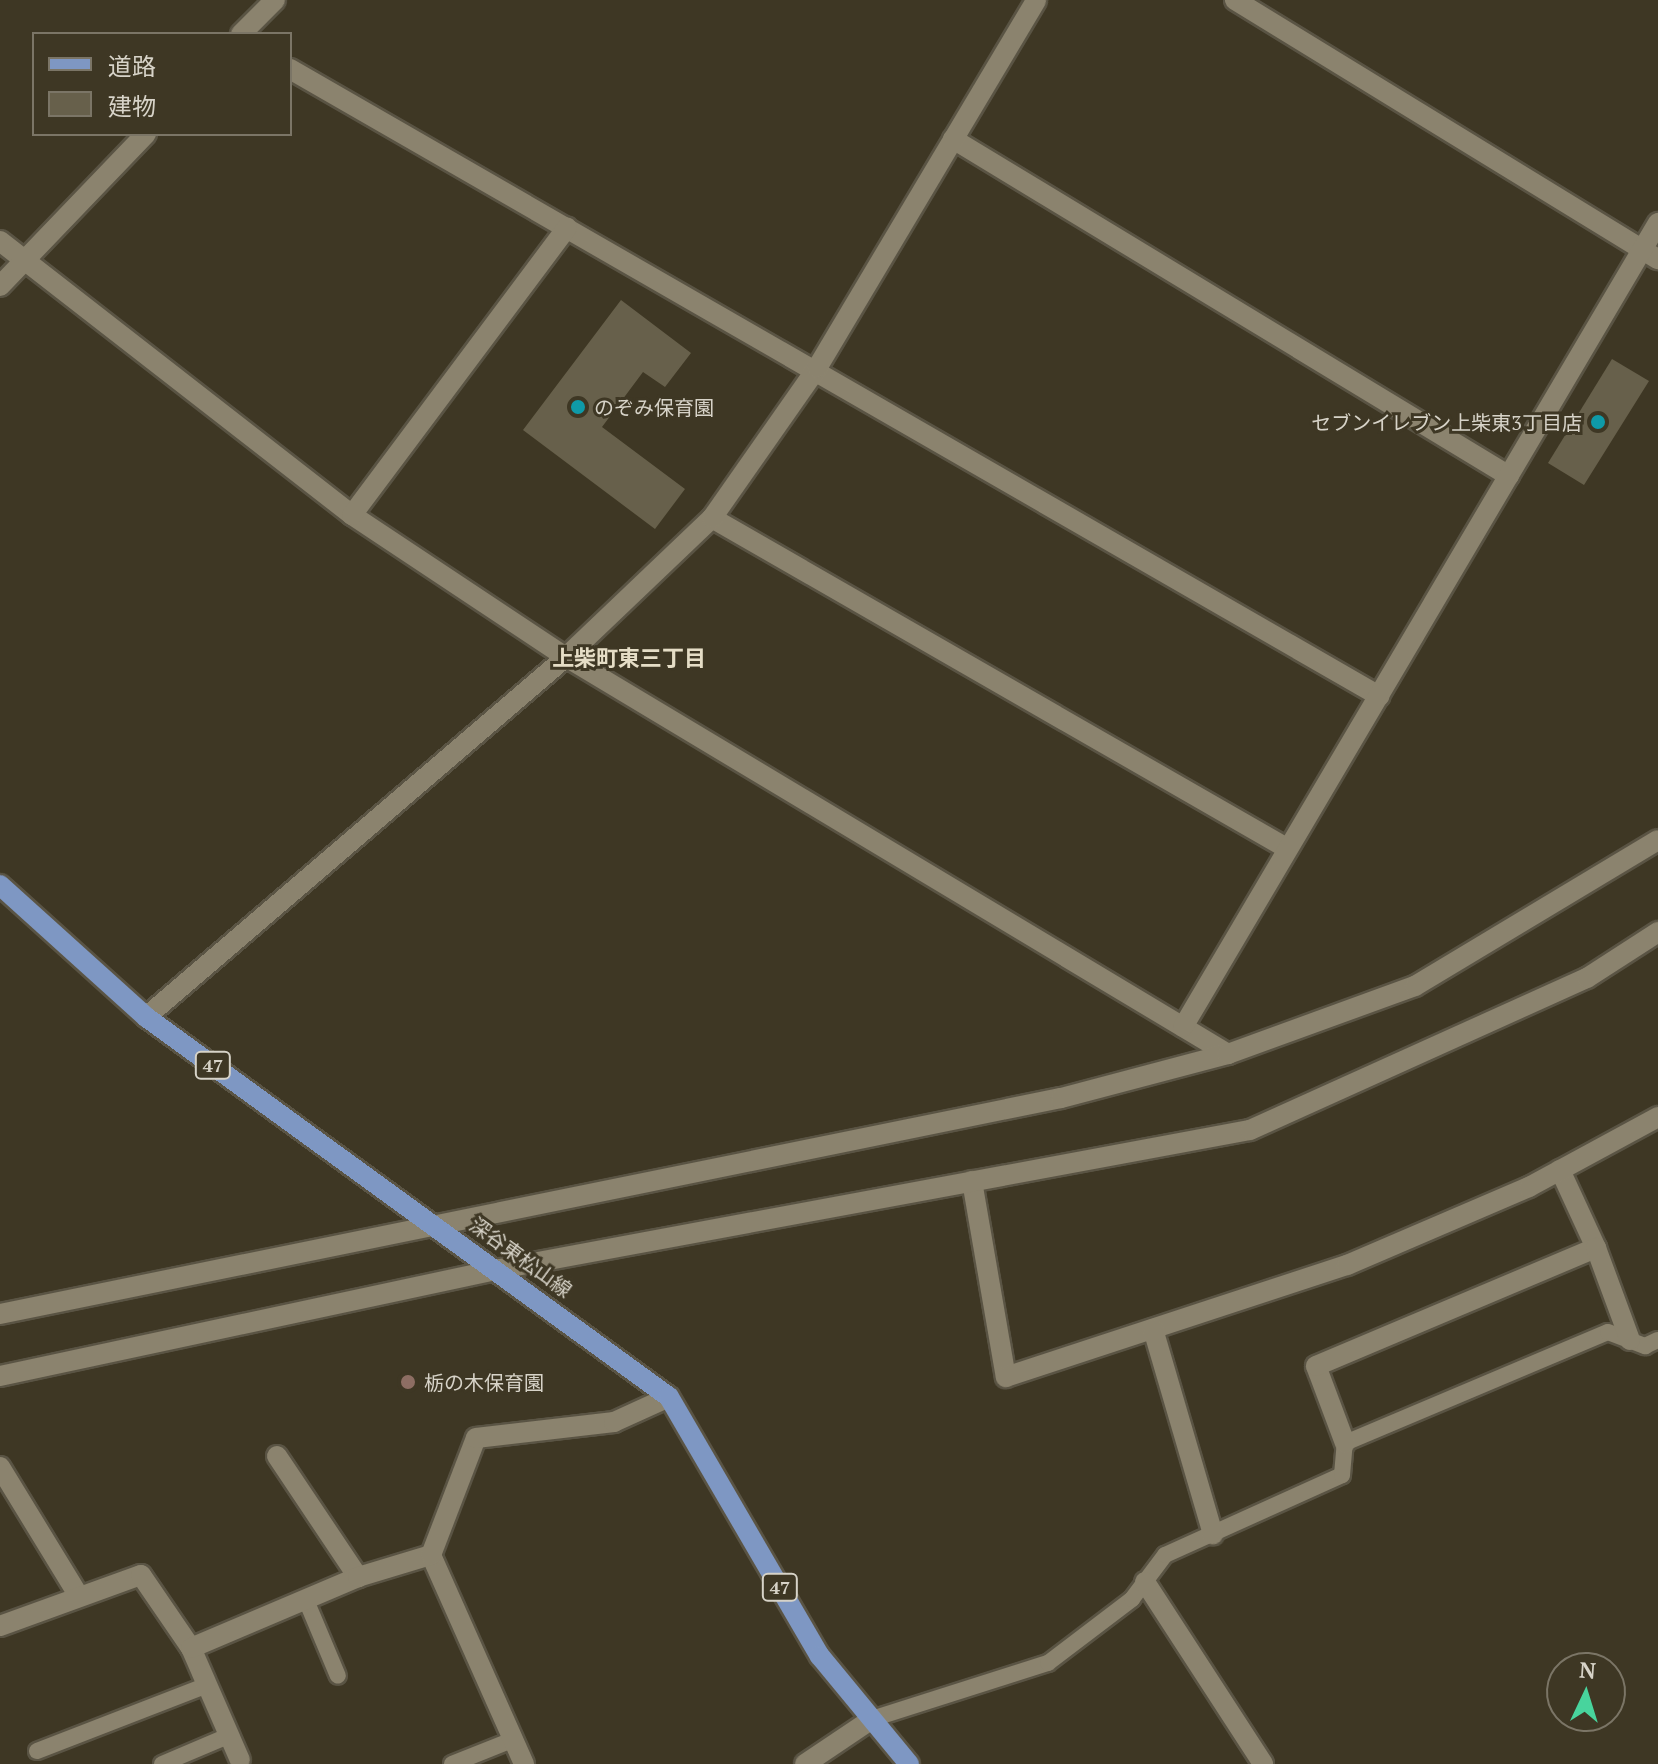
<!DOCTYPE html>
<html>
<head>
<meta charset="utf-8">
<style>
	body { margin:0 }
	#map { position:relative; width:1658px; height:1764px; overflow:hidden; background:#3e3724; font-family:"PT Serif","Noto Sans JP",serif }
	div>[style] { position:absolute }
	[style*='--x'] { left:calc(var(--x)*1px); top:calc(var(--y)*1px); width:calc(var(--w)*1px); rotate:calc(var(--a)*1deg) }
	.building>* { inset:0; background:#67604b }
	.roads { filter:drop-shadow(2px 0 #5a5444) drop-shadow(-2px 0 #5a5444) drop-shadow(0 2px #5a5444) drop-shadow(0 -2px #5a5444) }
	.service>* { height:16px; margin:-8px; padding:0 8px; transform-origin:8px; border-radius:8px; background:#8b836e }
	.minor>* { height:20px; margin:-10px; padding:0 10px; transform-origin:10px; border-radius:10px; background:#8b836e }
	.tertiary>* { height:20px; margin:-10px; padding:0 10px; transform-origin:10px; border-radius:10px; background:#8b836e }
	.primary>* { height:20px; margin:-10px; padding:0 10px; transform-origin:10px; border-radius:10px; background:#7e97c3 }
	.dots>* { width:22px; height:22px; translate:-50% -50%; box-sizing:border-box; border:4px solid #3e3724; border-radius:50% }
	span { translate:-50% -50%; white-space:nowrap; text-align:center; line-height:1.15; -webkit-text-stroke:6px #3e3724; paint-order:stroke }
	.shield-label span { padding:2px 6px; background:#3e3724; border:2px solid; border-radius:6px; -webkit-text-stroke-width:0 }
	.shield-label { font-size:18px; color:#d7d3c8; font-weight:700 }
	.poi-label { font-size:20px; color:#d7d3c8 }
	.left { translate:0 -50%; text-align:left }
	.right { translate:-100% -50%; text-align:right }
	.street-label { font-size:20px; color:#d7d3c8 }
	.neighbourhood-label { font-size:22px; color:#e5ddc6; font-weight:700 }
	.legend { position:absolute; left:32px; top:32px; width:260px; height:104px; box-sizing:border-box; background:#3e3724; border:2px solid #7b7566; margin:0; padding:10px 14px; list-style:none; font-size:24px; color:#d7d3c8 }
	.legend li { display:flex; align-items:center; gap:16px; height:40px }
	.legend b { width:40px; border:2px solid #7b7566 }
	.north { position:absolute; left:1546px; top:1652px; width:80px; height:80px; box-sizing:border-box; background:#3e3724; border:2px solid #7b7566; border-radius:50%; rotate:4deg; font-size:22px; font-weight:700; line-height:32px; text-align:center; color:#d7d3c8 }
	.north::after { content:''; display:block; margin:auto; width:28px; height:36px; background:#48d49d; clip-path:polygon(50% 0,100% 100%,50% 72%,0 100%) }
</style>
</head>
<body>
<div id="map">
	<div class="building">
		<div style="clip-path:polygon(621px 300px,691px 353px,665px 387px,643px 372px,602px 427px,685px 489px,655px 529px,523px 430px)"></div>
		<div style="clip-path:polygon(1612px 359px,1649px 381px,1584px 485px,1548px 463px)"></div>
	</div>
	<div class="roads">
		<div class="service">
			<div style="--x:306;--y:1600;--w:82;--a:67.2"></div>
			<div style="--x:872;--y:1719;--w:185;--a:-17.7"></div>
			<div style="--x:1048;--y:1663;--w:106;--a:-37.3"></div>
			<div style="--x:1132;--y:1599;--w:55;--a:-53.1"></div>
			<div style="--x:1165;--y:1555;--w:194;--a:-24.3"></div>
			<div style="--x:1342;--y:1475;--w:32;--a:-85"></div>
			<div style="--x:1345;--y:1443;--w:285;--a:-22.9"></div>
			<div style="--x:1608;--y:1332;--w:40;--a:21"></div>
			<div style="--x:1645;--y:1346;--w:14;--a:-25"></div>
			<div style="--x:37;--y:1751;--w:182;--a:-21.2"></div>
			<div style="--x:162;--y:1764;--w:72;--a:-23"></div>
			<div style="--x:452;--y:1764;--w:65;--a:-21.8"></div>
		</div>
		<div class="minor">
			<div style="--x:290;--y:69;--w:1257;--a:29.93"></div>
			<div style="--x:953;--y:139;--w:650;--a:31.22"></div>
			<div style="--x:0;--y:241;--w:446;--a:37.9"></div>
			<div style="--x:352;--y:515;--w:257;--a:33.6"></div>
			<div style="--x:566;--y:657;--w:772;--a:30.95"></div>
			<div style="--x:352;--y:515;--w:359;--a:-53.2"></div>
			<div style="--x:712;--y:518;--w:664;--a:29.88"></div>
			<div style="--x:1560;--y:1170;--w:86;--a:65.2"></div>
			<div style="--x:972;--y:1181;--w:199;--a:80.2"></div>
			<div style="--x:1006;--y:1377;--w:359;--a:-18.2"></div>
			<div style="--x:1347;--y:1265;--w:198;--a:-23.2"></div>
			<div style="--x:1529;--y:1187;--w:147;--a:-28.5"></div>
			<div style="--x:0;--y:1314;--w:1083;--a:-11.51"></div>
			<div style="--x:1061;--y:1098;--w:173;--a:-14.8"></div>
			<div style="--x:1228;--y:1054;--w:199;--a:-20"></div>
			<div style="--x:1415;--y:986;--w:283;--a:-31"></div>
			<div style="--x:1153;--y:1329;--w:214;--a:73.7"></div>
			<div style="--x:0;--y:1376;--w:511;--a:-12.08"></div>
			<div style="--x:500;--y:1269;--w:763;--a:-10.5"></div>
			<div style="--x:1250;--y:1130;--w:370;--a:-24.3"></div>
			<div style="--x:1587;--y:978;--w:85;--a:-32.9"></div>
			<div style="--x:1345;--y:1443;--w:82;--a:-110.6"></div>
			<div style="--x:1316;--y:1366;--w:304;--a:-22.9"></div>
			<div style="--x:1596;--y:1248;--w:98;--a:69.7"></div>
			<div style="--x:277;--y:1456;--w:146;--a:56.2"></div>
			<div style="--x:0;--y:1467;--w:148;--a:58.6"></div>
			<div style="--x:431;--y:1555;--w:229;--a:66"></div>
			<div style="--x:1145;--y:1582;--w:217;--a:57"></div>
			<div style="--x:0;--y:1626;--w:150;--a:-19.9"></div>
			<div style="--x:141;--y:1575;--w:88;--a:55.6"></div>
			<div style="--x:191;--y:1648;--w:122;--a:66.4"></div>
			<div style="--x:191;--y:1648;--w:181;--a:-23"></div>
			<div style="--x:358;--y:1577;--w:76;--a:-16.8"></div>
			<div style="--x:431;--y:1555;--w:125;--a:-69"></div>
			<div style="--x:476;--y:1438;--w:139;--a:-6.6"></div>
			<div style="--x:614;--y:1422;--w:60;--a:-24.4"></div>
			<div style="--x:805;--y:1764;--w:81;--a:-33.9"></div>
		</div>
		<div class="tertiary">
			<div style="--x:1235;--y:0;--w:496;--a:31.5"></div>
			<div style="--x:241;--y:34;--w:48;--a:-45"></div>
			<div style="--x:0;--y:286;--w:211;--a:-46.2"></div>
			<div style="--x:146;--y:1017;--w:553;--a:-40.6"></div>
			<div style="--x:566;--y:657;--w:202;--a:-43.6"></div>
			<div style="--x:712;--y:518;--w:183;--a:-55"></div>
			<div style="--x:817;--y:368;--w:428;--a:-59.2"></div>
			<div style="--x:1183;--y:1027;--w:934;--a:-59.43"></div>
		</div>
		<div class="primary">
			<div style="--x:0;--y:885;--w:197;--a:42.1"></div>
			<div style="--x:146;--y:1017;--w:646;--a:36"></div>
			<div style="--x:669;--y:1397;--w:300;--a:59.8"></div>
			<div style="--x:820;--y:1656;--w:140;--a:50.5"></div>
		</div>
	</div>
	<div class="dots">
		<div style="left:578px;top:407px;background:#0f9aa8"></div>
		<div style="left:1598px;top:422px;background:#0f9aa8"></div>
		<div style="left:408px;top:1382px;background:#8d6e63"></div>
	</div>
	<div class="shield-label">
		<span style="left:213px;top:1065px">47</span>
		<span style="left:780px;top:1587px">47</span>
	</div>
	<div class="poi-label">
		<span class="left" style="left:594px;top:407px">のぞみ保育園</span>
		<span class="right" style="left:1582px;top:422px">セブンイレブン上柴東3丁目店</span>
		<span class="left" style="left:424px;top:1382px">栃の木保育園</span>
	</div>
	<div class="street-label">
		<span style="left:521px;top:1257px;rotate:36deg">深谷東松山線</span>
	</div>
	<div class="neighbourhood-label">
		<span style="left:629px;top:658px">上柴町東三丁目</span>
	</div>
	<ul class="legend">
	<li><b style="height:10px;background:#7e97c3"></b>道路</li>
	<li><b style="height:22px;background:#67604b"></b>建物</li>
	</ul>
	<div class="north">N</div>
</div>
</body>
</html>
